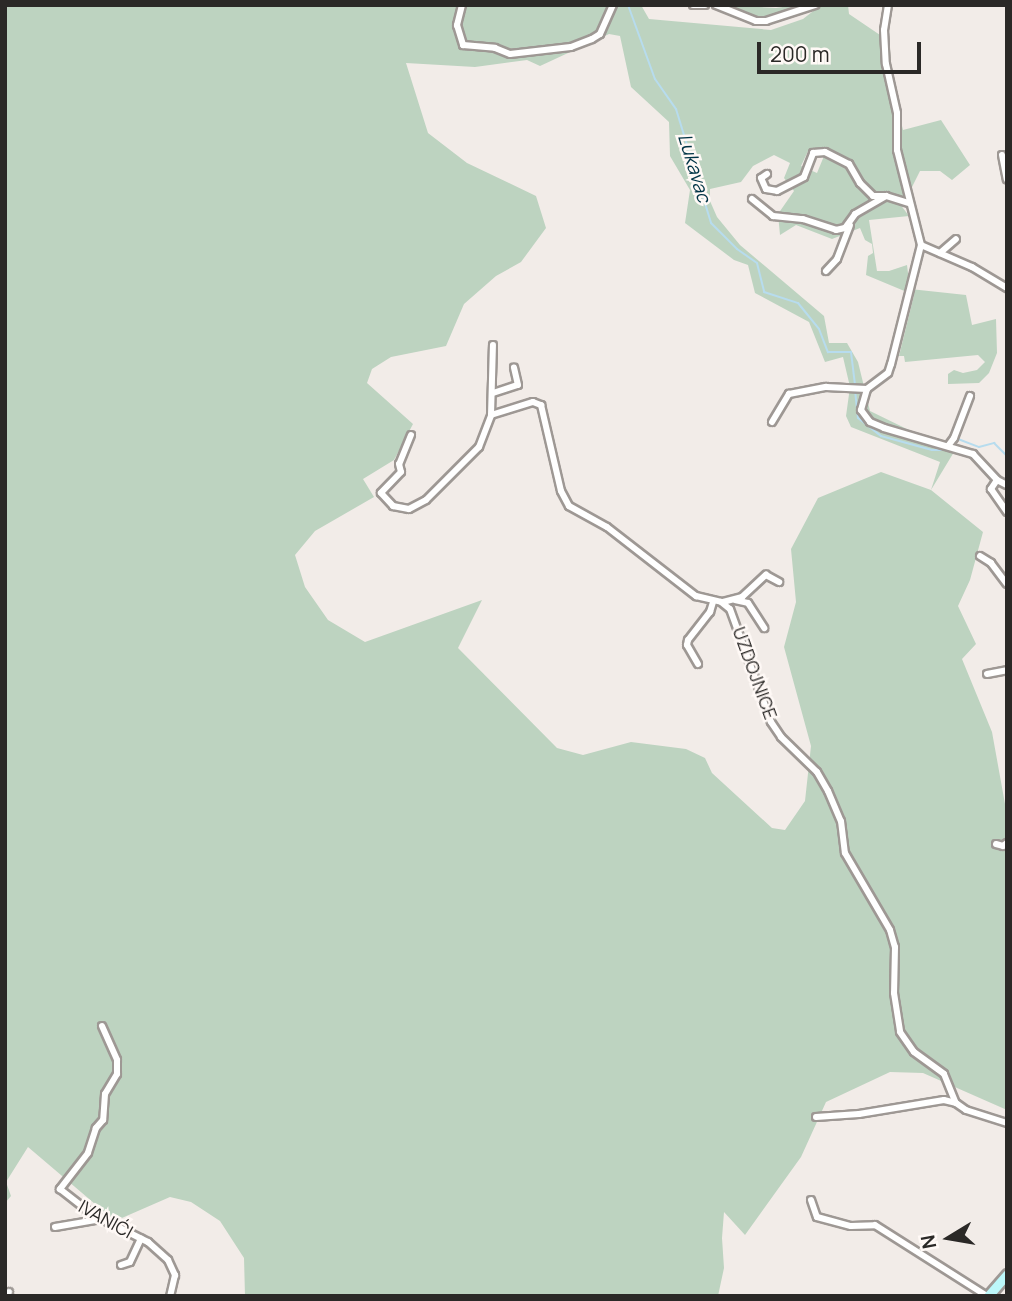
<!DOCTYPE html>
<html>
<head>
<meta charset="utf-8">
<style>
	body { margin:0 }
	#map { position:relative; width:1012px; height:1301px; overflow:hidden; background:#f2ece8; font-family:Manrope,sans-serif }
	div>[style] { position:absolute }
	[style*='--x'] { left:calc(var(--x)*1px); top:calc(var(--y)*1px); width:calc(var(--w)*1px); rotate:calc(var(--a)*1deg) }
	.green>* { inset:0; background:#bdd3c0 }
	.stream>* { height:2px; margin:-1px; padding:0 1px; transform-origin:1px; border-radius:1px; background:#b7dcee }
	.roads { filter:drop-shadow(2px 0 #9e9894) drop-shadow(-2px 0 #9e9894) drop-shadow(0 2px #9e9894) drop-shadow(0 -2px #9e9894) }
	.street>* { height:6px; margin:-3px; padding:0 3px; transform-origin:3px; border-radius:3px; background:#fff }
	.secondary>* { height:9px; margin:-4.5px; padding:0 4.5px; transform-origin:4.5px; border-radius:4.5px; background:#bcf8fa }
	span { translate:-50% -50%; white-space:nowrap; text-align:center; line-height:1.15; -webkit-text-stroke:5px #fff9f6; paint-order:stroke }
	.street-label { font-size:18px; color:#2b2927 }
	.water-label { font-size:19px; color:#003446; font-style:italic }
	.frame { position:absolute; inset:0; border:7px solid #2b2927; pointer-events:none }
	.north { position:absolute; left:914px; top:1203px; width:70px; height:70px; -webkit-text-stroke:5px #fff9f6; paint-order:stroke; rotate:259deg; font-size:19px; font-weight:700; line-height:28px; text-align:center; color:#2b2927 }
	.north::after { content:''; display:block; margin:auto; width:24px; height:32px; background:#2b2927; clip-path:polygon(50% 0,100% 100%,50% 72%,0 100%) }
	.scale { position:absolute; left:757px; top:42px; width:164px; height:32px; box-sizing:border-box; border:4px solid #2b2927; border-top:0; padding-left:9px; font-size:21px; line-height:24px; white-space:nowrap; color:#2b2927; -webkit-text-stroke:5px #fff9f6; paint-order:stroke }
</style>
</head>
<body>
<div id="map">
	<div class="green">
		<div style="clip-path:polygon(evenodd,5px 5px,641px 5px,649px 19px,771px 30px,803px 19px,821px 5px,848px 5px,849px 14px,880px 35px,903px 130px,941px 120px,970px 165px,952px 180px,940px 171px,920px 171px,905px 201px,900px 204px,909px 216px,869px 220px,877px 271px,889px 271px,907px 265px,910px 289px,966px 295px,972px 325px,996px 319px,997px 353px,989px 373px,979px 383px,948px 384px,948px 374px,954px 370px,963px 373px,977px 370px,985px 362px,978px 355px,905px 362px,904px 356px,899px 356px,914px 295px,866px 275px,868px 256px,873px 253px,872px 244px,865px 240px,860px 228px,832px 239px,796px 225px,780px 235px,778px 214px,794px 191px,784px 178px,790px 163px,774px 155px,753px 166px,741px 182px,710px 189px,710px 201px,717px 217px,740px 245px,824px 316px,829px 343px,847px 343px,858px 362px,870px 411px,954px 452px,931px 490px,983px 532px,970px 580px,958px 606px,976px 644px,962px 659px,992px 732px,1007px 815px,1007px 1110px,923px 1073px,890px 1072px,826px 1102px,801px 1157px,745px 1235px,724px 1212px,722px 1238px,724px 1268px,718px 1296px,245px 1296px,244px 1258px,220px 1221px,191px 1202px,170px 1197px,115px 1221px,28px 1147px,6px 1182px,11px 1196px,5px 1203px,5px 5px,609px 34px,620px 36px,631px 87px,669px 122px,670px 156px,690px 190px,685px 223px,734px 260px,748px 265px,755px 293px,809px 322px,825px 362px,843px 357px,850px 387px,846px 416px,851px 427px,940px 462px,931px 490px,881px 472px,818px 498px,791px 549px,796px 602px,784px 647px,811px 746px,805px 801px,785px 830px,772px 828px,712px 773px,705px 758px,686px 749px,631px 742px,583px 755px,557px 748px,458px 648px,482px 600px,365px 642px,328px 620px,305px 587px,295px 555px,315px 531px,374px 497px,363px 479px,394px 460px,413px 424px,367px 383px,372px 369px,391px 357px,446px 346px,464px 304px,496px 276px,521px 262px,546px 228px,536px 196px,467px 163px,428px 133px,406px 63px,475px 67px,527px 60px,540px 66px,609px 34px,5px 5px,809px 149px,824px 156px,817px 173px,801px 166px,809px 149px)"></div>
		<div style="clip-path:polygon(723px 5px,776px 8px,796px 5px,778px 15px,750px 17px)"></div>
	</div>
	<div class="stream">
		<div style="--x:628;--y:5;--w:79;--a:70"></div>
		<div style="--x:655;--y:79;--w:37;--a:55"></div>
		<div style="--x:676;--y:109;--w:119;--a:72.9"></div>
		<div style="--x:711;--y:223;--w:37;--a:45"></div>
		<div style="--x:737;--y:249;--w:24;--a:35"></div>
		<div style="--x:757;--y:263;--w:30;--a:76"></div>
		<div style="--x:764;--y:292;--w:36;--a:18"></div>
		<div style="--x:798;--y:303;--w:33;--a:51"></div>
		<div style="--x:819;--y:329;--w:25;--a:69"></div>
		<div style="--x:828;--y:352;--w:23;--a:0"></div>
		<div style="--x:851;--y:352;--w:32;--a:83"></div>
		<div style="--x:855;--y:390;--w:28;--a:84"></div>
		<div style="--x:858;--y:418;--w:29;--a:38"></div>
		<div style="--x:881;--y:436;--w:53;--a:15.4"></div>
		<div style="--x:932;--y:450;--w:15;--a:0"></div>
		<div style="--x:954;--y:443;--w:6;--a:-45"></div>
		<div style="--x:958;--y:439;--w:22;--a:21"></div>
		<div style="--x:979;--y:447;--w:16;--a:-15"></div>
		<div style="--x:994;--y:443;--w:18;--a:45"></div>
	</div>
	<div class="roads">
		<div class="street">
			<div style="--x:462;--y:5;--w:21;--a:104"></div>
			<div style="--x:457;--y:25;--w:21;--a:73"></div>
			<div style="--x:463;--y:45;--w:32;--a:5"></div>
			<div style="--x:495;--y:48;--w:16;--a:22"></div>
			<div style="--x:510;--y:54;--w:61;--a:-6.5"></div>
			<div style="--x:571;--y:47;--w:22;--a:-21"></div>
			<div style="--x:592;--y:39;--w:9;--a:-32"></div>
			<div style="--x:600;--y:34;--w:32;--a:-66"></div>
			<div style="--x:693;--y:5;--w:12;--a:0"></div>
			<div style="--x:716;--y:5;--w:43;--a:21.8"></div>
			<div style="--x:756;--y:21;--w:10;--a:0"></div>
			<div style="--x:766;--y:21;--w:52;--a:-18.1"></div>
			<div style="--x:888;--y:5;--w:25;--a:99"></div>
			<div style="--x:884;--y:30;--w:34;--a:87"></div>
			<div style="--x:886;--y:64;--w:50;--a:77.3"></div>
			<div style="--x:897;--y:113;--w:37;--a:90"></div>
			<div style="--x:897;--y:150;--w:98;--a:75.8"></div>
			<div style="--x:921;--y:245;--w:123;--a:104.1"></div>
			<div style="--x:891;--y:364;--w:9;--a:108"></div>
			<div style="--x:888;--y:373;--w:26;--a:143"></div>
			<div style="--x:867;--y:389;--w:22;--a:106"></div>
			<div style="--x:861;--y:410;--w:15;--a:53"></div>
			<div style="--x:870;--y:422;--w:15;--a:23"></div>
			<div style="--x:884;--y:428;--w:93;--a:16.3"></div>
			<div style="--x:973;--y:454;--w:35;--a:47"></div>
			<div style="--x:997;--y:480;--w:11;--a:27"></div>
			<div style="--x:1002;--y:155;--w:25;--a:79"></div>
			<div style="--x:767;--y:174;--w:7;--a:146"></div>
			<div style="--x:761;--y:178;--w:12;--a:66"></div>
			<div style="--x:766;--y:189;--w:11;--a:10"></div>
			<div style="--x:777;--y:191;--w:30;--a:-27"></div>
			<div style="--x:804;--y:177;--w:26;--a:-69"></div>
			<div style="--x:813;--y:153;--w:12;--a:-5"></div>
			<div style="--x:825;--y:152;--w:27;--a:27"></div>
			<div style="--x:849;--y:164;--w:22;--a:60"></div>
			<div style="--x:860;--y:183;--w:18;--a:45"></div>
			<div style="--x:873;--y:196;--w:13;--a:0"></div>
			<div style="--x:752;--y:199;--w:27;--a:39"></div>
			<div style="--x:773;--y:216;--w:30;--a:6"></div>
			<div style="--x:803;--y:219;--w:35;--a:18"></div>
			<div style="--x:836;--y:230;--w:9;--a:-13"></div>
			<div style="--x:845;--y:228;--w:17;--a:-54"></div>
			<div style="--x:855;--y:214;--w:36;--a:-30"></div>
			<div style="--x:886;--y:196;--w:24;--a:17"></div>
			<div style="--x:921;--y:245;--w:56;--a:23.3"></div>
			<div style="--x:972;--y:267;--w:41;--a:31"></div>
			<div style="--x:940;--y:253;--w:21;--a:-41"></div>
			<div style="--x:826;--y:271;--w:16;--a:-47"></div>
			<div style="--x:837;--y:259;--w:36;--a:-69"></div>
			<div style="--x:493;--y:393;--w:26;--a:-18"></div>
			<div style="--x:518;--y:385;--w:18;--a:-103"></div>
			<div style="--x:491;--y:415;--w:44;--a:-17.2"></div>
			<div style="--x:533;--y:402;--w:9;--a:21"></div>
			<div style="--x:541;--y:405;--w:88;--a:76.9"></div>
			<div style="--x:561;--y:491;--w:17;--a:62"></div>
			<div style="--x:569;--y:506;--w:43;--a:28.9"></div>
			<div style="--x:607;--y:527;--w:113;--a:37.8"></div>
			<div style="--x:696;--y:596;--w:26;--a:13"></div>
			<div style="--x:721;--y:602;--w:11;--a:38"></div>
			<div style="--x:730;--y:609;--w:120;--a:70.1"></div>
			<div style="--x:771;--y:722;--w:18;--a:56"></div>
			<div style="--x:781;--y:737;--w:50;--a:44.2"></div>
			<div style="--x:817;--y:772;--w:22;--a:60"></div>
			<div style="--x:828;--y:791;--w:33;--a:67"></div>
			<div style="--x:841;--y:821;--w:32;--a:83"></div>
			<div style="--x:845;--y:853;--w:89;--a:59.7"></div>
			<div style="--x:890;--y:930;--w:18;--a:74"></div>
			<div style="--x:895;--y:947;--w:46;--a:91.2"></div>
			<div style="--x:894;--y:993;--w:39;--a:81"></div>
			<div style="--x:900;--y:1032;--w:24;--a:55"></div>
			<div style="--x:914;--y:1052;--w:37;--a:36"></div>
			<div style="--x:944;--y:1074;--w:31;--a:68"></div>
			<div style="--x:956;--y:1103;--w:12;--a:35"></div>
			<div style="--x:966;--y:1110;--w:43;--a:17.6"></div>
			<div style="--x:772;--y:422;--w:33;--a:-59"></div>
			<div style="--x:789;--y:394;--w:38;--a:-11"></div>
			<div style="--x:826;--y:387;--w:41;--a:2.8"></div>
			<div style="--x:411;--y:435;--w:31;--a:112"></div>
			<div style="--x:399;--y:464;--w:8;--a:76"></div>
			<div style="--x:401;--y:472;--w:29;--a:134"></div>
			<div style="--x:381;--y:493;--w:18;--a:47"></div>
			<div style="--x:393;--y:506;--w:16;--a:11"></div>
			<div style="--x:409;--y:509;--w:19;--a:-28"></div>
			<div style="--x:426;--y:500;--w:75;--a:-45"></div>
			<div style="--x:479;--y:447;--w:34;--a:-69"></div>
			<div style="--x:491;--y:415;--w:70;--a:-88.4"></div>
			<div style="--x:948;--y:446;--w:10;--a:-53"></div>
			<div style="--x:954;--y:438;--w:45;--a:-69.1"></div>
			<div style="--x:997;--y:480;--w:11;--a:124"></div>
			<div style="--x:991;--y:489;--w:28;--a:55"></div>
			<div style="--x:980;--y:556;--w:13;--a:32"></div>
			<div style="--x:991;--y:563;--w:26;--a:53"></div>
			<div style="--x:735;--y:600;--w:13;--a:13"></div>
			<div style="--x:748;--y:603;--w:30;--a:57"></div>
			<div style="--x:723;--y:602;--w:20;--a:-15"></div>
			<div style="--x:742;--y:597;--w:33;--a:-43"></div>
			<div style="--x:766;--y:575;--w:15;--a:28"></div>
			<div style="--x:698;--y:664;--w:22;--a:-120"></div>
			<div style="--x:687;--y:645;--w:5;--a:-79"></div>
			<div style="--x:688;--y:640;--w:36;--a:-52"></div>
			<div style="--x:710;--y:612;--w:10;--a:-73"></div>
			<div style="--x:987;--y:674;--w:20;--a:-11"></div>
			<div style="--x:996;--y:844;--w:7;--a:16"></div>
			<div style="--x:1003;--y:846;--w:5;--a:-37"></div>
			<div style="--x:102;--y:1026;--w:37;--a:66"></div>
			<div style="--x:117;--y:1060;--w:14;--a:90"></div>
			<div style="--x:117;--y:1074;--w:23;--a:121"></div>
			<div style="--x:105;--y:1094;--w:26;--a:94"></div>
			<div style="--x:103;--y:1120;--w:11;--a:131"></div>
			<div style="--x:96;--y:1128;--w:26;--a:108"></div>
			<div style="--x:88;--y:1153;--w:46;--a:127.9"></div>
			<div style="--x:60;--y:1189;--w:41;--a:38"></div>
			<div style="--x:92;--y:1214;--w:63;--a:26.6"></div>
			<div style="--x:148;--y:1242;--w:27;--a:42"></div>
			<div style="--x:168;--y:1260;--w:17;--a:65"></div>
			<div style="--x:175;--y:1275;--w:22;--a:103"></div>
			<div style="--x:816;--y:1117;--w:43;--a:-4"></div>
			<div style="--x:859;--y:1114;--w:86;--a:-9.4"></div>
			<div style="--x:944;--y:1100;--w:12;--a:14"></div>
			<div style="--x:811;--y:1200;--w:18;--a:71"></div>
			<div style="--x:817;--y:1217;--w:35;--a:15"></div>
			<div style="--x:851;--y:1226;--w:24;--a:-2"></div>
			<div style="--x:875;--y:1225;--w:133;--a:32.4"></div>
			<div style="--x:55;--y:1227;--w:48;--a:-9.7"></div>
			<div style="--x:121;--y:1265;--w:9;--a:-18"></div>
			<div style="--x:130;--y:1262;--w:26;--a:-65"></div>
			<div style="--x:5;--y:1295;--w:5;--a:-37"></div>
		</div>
		<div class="secondary">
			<div style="--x:988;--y:1296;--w:29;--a:-49"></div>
		</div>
	</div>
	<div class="street-label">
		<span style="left:755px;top:673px;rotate:70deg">UZDOJNICE</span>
		<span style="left:106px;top:1219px;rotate:29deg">IVANIĆI</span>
	</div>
	<div class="water-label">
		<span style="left:694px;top:168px;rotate:73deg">Lukavac</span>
	</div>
	<div class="frame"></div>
	<div class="north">N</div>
	<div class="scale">200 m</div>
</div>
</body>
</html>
